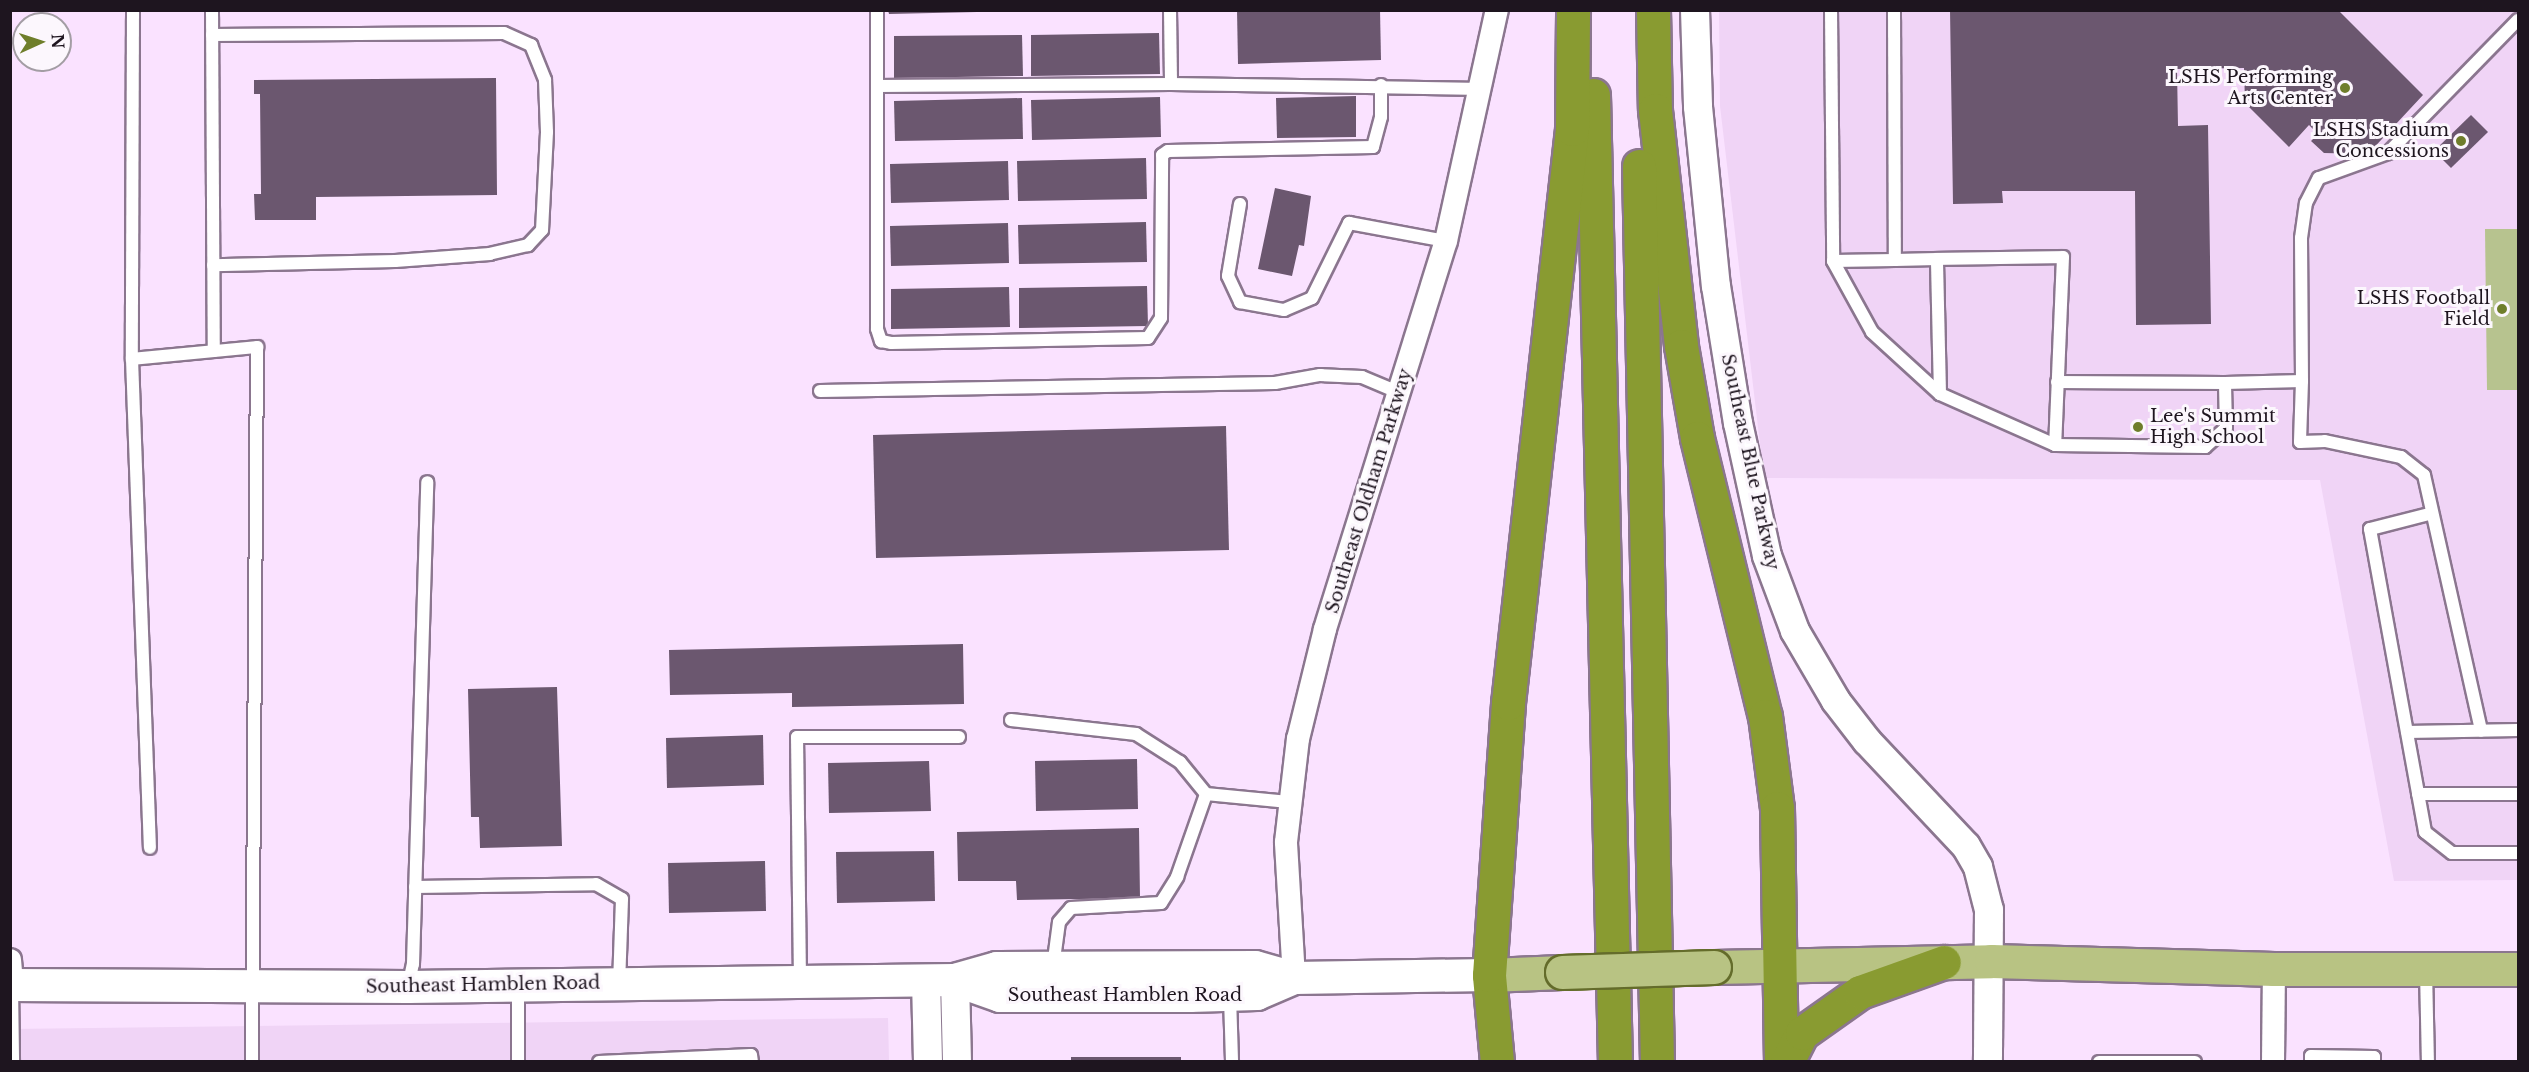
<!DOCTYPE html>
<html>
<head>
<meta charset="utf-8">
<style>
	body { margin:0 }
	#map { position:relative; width:2529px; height:1072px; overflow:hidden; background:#fae2ff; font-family:"Libre Baskerville",serif }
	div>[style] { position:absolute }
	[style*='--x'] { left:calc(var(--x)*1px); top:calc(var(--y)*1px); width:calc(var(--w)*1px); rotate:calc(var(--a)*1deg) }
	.built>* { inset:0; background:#f0d4f6 }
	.green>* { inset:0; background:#b7c38f }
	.building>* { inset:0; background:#6b576f }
	.roads { filter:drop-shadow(2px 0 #8b768f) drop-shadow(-2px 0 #8b768f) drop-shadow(0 2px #8b768f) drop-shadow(0 -2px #8b768f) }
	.service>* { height:12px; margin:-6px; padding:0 6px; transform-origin:6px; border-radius:6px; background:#fff }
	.minor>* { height:22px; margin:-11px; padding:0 11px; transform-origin:11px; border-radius:11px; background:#fff }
	.tertiary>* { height:28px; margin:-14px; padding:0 14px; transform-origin:14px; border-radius:14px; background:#fff }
	.secondary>* { height:32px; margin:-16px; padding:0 16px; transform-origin:16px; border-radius:16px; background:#fff }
	.primary>* { height:33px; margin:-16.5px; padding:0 16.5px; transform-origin:16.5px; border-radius:16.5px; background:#b8c383 }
	.motorway>* { height:33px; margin:-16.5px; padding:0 16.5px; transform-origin:16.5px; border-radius:16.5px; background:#899b31 }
	.bridges { filter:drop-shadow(2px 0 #646c2b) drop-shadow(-2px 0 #646c2b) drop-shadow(0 2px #646c2b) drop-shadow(0 -2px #646c2b) }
	.primary-bridge>* { height:33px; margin:-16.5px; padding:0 16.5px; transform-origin:16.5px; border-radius:16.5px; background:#b8c383 }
	.dots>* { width:16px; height:16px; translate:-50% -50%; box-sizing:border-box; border:3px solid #fcf7fd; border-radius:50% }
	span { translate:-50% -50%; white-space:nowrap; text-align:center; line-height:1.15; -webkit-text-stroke:6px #fcf7fd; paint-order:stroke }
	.poi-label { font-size:18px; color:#1e151f }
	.right { translate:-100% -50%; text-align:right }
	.left { translate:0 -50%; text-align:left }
	.street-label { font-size:18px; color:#1e151f }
	.frame { position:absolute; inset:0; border:12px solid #1e151f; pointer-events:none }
	.north { position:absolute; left:12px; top:12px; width:60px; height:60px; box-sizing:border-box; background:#fcf7fd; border:2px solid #a39da4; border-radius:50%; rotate:87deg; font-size:16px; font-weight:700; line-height:24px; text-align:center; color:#1e151f }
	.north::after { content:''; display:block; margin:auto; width:21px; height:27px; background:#6f7e2b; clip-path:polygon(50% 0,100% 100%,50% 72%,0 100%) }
</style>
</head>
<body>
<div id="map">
	<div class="built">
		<div style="clip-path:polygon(1719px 11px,2518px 11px,2518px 880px,2394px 881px,2320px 480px,1764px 478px,1720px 106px)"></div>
		<div style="clip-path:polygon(888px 1018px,889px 1061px,11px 1062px,10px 1029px)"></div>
	</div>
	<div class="green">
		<div style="clip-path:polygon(2485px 229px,2518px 229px,2518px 390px,2487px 390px)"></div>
	</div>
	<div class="building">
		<div style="clip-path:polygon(888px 10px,977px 10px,977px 12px,889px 14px)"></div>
		<div style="clip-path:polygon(1237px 10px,1380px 10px,1381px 60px,1238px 64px)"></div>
		<div style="clip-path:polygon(1950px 10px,2338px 10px,2423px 95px,2368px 154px,2324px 153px,2311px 141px,2318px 134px,2309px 125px,2289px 147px,2245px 103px,2244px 68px,2177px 69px,2178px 126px,2208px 125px,2211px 324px,2136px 325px,2135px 191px,2002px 191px,2003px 203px,1953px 204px)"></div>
		<div style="clip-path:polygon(1159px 33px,1160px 74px,1031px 76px,1031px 35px)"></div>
		<div style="clip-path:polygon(1022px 35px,1023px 76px,894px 78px,894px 36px)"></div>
		<div style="clip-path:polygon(496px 78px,497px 195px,316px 197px,316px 220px,255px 220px,254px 194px,261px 194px,260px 94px,254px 94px,254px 80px)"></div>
		<div style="clip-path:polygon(1356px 96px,1356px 137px,1277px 138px,1276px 98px)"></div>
		<div style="clip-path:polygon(1160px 97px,1161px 137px,1032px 140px,1031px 100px)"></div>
		<div style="clip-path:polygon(1022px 98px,1023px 139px,895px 141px,894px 101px)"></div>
		<div style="clip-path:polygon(2471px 115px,2488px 132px,2451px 168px,2434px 151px)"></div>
		<div style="clip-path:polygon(1146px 158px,1147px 199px,1018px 201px,1017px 161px)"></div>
		<div style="clip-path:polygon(1008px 161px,1009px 200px,891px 203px,890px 164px)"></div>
		<div style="clip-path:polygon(1275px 188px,1311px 196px,1304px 246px,1299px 245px,1292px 276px,1258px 269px)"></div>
		<div style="clip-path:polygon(1146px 222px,1147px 262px,1019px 264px,1018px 225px)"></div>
		<div style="clip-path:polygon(1008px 223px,1009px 263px,891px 266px,890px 226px)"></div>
		<div style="clip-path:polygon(1147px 286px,1148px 326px,1019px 328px,1019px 288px)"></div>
		<div style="clip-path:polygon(1009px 287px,1010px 327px,891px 329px,891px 289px)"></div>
		<div style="clip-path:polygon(1226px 426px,1229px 550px,876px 558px,873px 435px)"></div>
		<div style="clip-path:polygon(963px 644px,964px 704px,792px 707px,792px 693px,670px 695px,669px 650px)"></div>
		<div style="clip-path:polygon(557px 687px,562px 846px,480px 848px,479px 817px,471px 817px,468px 689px)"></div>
		<div style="clip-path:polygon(763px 735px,764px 785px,667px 788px,666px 738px)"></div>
		<div style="clip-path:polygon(1137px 759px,1138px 809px,1036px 811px,1035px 761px)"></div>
		<div style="clip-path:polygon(929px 761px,931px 811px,829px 813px,828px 763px)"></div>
		<div style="clip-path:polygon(1139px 828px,1140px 898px,1017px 900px,1016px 881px,958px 881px,957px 832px)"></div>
		<div style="clip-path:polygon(934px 851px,935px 901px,837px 903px,836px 852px)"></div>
		<div style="clip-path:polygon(765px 861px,766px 911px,669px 913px,668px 863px)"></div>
		<div style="clip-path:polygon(1071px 1057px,1181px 1057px,1181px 1062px,1071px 1062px)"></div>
	</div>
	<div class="roads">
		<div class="service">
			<div style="--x:133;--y:10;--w:349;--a:90.2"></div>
			<div style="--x:132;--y:359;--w:126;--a:-5.5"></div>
			<div style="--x:257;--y:347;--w:715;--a:90.4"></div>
			<div style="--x:212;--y:10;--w:341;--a:89.7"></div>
			<div style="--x:877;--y:10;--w:319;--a:90"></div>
			<div style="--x:877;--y:329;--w:13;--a:72"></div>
			<div style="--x:881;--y:341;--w:10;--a:11"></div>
			<div style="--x:891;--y:343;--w:257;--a:-1.1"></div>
			<div style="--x:1148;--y:338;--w:24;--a:-57"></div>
			<div style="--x:1161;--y:318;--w:163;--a:-89.6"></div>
			<div style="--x:1162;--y:155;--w:7;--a:-34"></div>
			<div style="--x:1168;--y:151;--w:205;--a:-1.1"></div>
			<div style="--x:1373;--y:147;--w:31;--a:-75"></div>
			<div style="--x:1381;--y:117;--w:32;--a:-90"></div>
			<div style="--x:1170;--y:10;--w:74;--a:89.2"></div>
			<div style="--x:1171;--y:84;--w:312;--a:0.9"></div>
			<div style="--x:1831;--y:10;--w:251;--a:89.5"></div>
			<div style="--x:1833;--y:261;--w:81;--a:61.2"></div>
			<div style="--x:1872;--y:332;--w:92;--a:42.4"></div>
			<div style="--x:1940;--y:394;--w:126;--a:23.9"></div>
			<div style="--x:2055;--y:445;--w:150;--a:0.8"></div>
			<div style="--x:2205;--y:447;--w:28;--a:-42"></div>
			<div style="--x:2226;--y:428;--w:45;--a:-91.3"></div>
			<div style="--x:2225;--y:383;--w:77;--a:-1.5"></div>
			<div style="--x:2302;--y:381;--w:61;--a:91.9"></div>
			<div style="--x:2300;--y:442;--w:25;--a:-2"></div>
			<div style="--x:2325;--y:441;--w:78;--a:11.9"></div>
			<div style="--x:2401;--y:457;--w:29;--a:38"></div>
			<div style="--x:2424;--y:475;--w:262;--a:77.4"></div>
			<div style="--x:1894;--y:10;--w:250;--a:89.8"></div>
			<div style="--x:1895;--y:260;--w:42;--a:-1.4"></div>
			<div style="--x:212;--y:35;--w:292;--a:-0.4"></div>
			<div style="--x:504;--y:33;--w:30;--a:24"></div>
			<div style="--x:531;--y:45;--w:38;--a:68"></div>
			<div style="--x:545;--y:80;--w:52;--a:87.8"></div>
			<div style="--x:547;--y:132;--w:98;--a:92.9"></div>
			<div style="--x:542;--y:230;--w:21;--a:133"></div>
			<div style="--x:528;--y:245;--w:39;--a:167"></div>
			<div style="--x:490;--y:254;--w:95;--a:175.8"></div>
			<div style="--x:395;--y:261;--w:182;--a:178.7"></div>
			<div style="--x:877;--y:86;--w:294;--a:-0.4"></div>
			<div style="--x:1240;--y:204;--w:73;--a:99.5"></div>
			<div style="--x:1228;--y:276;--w:29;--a:65"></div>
			<div style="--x:1240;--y:302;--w:45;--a:10.3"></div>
			<div style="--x:1284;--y:310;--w:30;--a:-23"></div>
			<div style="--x:1312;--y:298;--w:84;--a:-63.7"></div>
			<div style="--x:1349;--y:223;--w:99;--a:10.5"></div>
			<div style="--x:1833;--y:261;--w:62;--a:-0.9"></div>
			<div style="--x:132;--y:359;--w:489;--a:87.9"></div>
			<div style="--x:2302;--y:381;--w:143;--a:-90.4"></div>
			<div style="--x:2301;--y:238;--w:35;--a:-82"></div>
			<div style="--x:2306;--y:203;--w:28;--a:-63"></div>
			<div style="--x:2319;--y:178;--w:73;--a:-19.9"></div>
			<div style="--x:2388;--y:153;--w:186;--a:-45.7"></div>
			<div style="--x:2057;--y:382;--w:168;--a:0.3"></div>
			<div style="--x:820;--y:391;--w:455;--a:-1"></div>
			<div style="--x:1275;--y:383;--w:46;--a:-10.1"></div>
			<div style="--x:1320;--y:375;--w:42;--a:2.7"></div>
			<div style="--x:1362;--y:377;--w:41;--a:22.8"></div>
			<div style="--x:1940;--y:394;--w:135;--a:-91.3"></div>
			<div style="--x:1937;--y:259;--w:126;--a:-0.9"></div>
			<div style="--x:2063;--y:257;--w:188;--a:92.4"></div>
			<div style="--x:2429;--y:514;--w:61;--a:165.7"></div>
			<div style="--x:2370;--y:529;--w:308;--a:79.7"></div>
			<div style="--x:2425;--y:832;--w:34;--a:38"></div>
			<div style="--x:2452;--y:853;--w:66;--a:0"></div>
			<div style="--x:1011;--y:720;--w:126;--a:6.4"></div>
			<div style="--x:1136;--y:734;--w:52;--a:32.5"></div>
			<div style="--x:1180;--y:762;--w:41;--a:50.9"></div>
			<div style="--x:2407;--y:732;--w:111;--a:-1"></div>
			<div style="--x:2418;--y:794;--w:100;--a:0"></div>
			<div style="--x:415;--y:887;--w:181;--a:-0.9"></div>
			<div style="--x:596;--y:884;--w:30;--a:30"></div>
			<div style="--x:622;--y:899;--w:85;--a:92"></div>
			<div style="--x:1053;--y:967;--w:45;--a:-82.4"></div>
			<div style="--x:1059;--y:922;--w:18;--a:-49"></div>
			<div style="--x:1071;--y:908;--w:90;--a:-3.2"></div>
			<div style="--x:1161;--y:903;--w:31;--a:-58"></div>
			<div style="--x:1177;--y:877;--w:88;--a:-70.7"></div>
			<div style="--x:1206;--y:794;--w:83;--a:5.5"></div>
			<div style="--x:2426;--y:970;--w:92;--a:88.8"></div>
			<div style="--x:800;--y:981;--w:244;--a:-90.7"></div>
			<div style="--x:797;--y:737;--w:162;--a:0"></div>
			<div style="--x:518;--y:985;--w:77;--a:90"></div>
			<div style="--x:12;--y:986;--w:76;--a:89.2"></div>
			<div style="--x:408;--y:987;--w:24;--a:-78"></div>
			<div style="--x:413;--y:964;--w:482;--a:-88.3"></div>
			<div style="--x:1230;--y:997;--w:65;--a:88.2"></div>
			<div style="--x:599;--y:1062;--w:152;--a:-2.6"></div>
			<div style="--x:751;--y:1055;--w:7;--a:82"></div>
			<div style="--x:2099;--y:1062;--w:96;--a:0"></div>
			<div style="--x:2311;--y:1062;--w:6;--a:-90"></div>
			<div style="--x:2311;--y:1056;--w:63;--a:0.9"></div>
			<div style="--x:2374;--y:1057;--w:5;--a:90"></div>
		</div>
		<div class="minor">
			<div style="--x:10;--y:960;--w:25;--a:85"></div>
			<div style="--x:1294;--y:978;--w:136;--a:-93.4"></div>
			<div style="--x:1286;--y:842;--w:104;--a:-83.4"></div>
			<div style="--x:1298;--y:739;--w:113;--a:-76.2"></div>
			<div style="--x:1325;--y:629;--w:406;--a:-72.7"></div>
			<div style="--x:1446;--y:241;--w:237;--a:-77.6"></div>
			<div style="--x:2273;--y:1062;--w:93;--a:-89.4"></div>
		</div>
		<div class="tertiary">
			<div style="--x:1695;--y:10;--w:97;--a:88.2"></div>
			<div style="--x:1698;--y:107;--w:180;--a:84.3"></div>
			<div style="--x:1716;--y:286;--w:139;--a:80.9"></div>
			<div style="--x:1738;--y:423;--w:136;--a:77.7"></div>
			<div style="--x:1767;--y:556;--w:80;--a:69.5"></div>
			<div style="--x:1795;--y:631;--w:81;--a:59.6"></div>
			<div style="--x:1836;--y:701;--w:51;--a:52.2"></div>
			<div style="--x:1867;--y:741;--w:144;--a:46.7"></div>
			<div style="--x:1966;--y:846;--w:24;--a:60"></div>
			<div style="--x:1978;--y:867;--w:44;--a:75.7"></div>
			<div style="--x:1989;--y:910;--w:152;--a:90.4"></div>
			<div style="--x:926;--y:980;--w:82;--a:88.6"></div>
			<div style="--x:955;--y:980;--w:82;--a:88.6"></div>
		</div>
		<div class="secondary">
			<div style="--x:1294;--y:978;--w:40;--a:156.6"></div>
			<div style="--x:1257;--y:994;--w:67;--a:178.3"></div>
			<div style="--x:1190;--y:996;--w:190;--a:180"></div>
			<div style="--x:1000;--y:996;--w:48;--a:-160.4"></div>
			<div style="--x:955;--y:980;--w:44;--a:-15.9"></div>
			<div style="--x:997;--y:968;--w:258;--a:-0.2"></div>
			<div style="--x:1255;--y:967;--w:41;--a:15.8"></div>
			<div style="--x:1294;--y:978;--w:195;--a:-0.9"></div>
			<div style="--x:10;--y:985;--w:398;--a:0.3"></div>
			<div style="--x:408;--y:987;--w:547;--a:-0.73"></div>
		</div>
		<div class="primary">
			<div style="--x:1714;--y:967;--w:277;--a:-1.2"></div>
			<div style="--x:1991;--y:961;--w:283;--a:1.6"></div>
			<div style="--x:2274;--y:969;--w:244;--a:0"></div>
			<div style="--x:1489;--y:975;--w:73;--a:-2.4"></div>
		</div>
		<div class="motorway">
			<div style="--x:1653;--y:10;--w:100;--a:88.9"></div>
			<div style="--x:1655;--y:110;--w:237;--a:83.7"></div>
			<div style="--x:1681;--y:346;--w:93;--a:80.1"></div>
			<div style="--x:1697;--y:438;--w:286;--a:76.3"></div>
			<div style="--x:1765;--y:716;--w:93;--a:82.6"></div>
			<div style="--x:1777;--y:808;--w:254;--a:89.1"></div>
			<div style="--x:1593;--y:95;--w:967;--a:88.7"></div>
			<div style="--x:1639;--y:166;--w:896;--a:88.85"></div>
			<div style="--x:1497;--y:1062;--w:87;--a:-95.3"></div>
			<div style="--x:1489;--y:975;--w:273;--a:-86"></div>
			<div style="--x:1508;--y:703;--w:578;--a:-83.64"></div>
			<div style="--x:1572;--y:129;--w:119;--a:-89.5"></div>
			<div style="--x:1787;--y:1062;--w:33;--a:-63"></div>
			<div style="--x:1802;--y:1033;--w:71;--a:-35.3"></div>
			<div style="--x:1860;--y:992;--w:89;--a:-19.7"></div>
		</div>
	</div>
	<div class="bridges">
		<div class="primary-bridge">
			<div style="--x:1562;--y:972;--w:152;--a:-1.9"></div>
		</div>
	</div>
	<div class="dots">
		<div style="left:2345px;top:88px;background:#6f7e2b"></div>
		<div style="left:2461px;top:141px;background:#6f7e2b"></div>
		<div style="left:2502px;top:309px;background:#6f7e2b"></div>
		<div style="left:2138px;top:427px;background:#6f7e2b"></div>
	</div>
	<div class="poi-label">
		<span class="right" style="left:2333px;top:88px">LSHS Performing<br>Arts Center</span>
		<span class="right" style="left:2449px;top:141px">LSHS Stadium<br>Concessions</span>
		<span class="right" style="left:2490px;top:309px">LSHS Football<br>Field</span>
		<span class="left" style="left:2150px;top:427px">Lee's Summit<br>High School</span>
	</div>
	<div class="street-label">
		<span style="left:1750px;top:462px;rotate:78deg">Southeast Blue Parkway</span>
		<span style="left:1369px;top:491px;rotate:-73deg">Southeast Oldham Parkway</span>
		<span style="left:483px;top:985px;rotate:-1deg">Southeast Hamblen Road</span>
		<span style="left:1125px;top:995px">Southeast Hamblen Road</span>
	</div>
	<div class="frame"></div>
	<div class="north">N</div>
</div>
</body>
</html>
